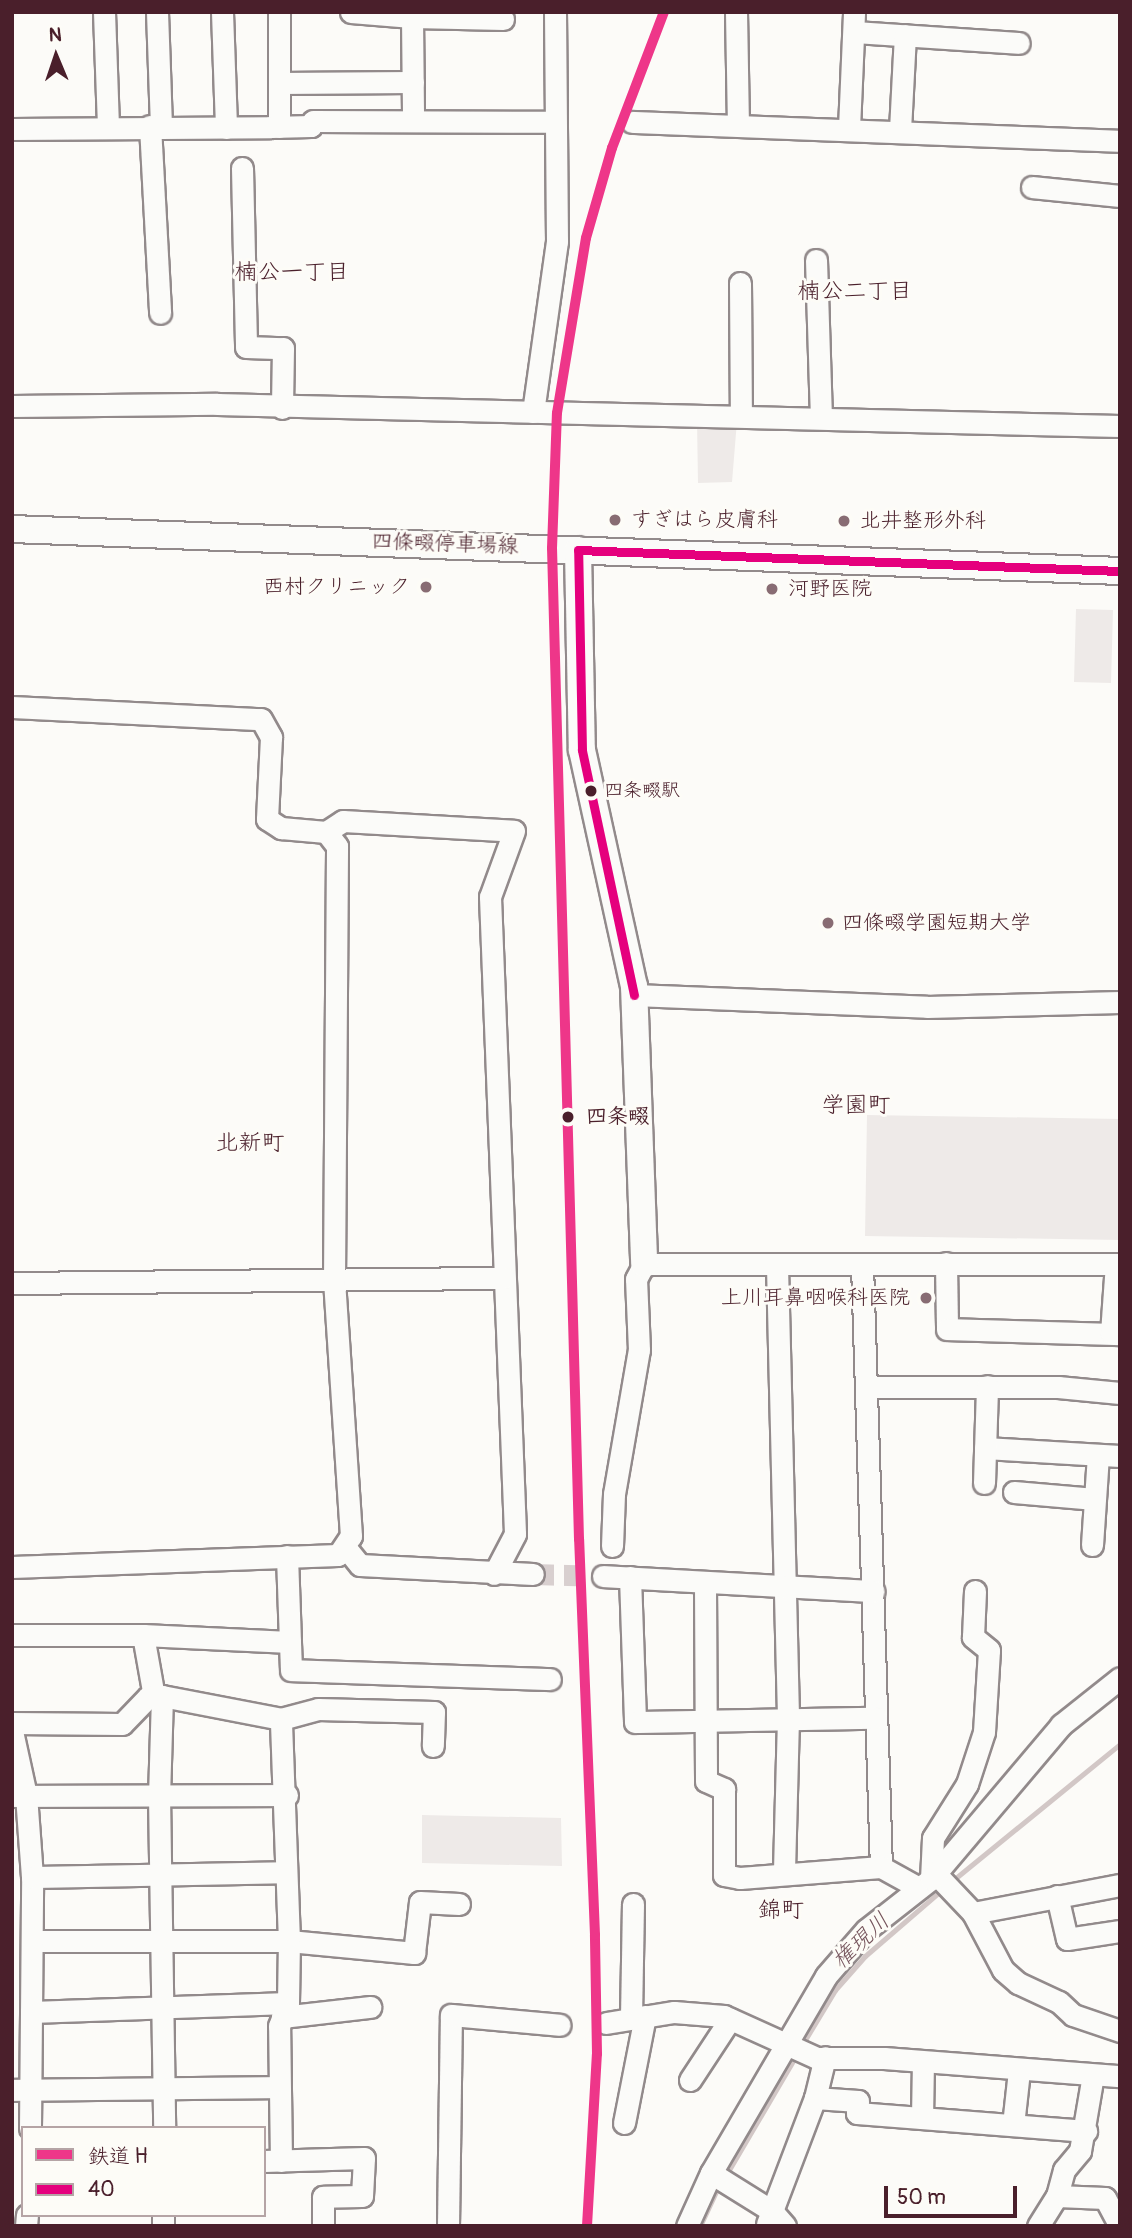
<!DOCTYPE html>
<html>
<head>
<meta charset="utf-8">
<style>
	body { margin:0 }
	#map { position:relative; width:1132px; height:2238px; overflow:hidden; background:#fcfbf8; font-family:Pangolin,"Klee One",sans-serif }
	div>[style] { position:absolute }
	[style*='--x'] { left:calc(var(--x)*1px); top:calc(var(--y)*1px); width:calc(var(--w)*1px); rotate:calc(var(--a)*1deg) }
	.green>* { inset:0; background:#eeeae8 }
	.stream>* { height:5px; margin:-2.5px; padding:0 2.5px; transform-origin:2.5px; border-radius:2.5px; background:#d2c7c6 }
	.minor-tunnel>* { height:21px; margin-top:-10.5px; transform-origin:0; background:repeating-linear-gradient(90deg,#d8cfcf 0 21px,transparent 0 31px) }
	.roads { filter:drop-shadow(2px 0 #928a8b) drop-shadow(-2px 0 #928a8b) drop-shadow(0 2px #928a8b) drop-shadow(0 -2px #928a8b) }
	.minor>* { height:21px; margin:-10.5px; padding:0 10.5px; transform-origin:10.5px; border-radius:10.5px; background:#fbfbf9 }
	.major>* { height:26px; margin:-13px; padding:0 13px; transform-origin:13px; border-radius:13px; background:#fbfbf9 }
	.bus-1>* { height:9px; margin:-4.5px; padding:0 4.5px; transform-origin:4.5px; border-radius:4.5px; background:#e5007d }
	.rail-1>* { height:10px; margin:-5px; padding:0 5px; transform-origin:5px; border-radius:5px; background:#ee3689 }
	.dots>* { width:19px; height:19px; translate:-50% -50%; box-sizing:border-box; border:4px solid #fdfcf7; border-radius:50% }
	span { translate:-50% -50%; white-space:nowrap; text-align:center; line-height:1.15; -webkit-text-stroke:6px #fdfcf7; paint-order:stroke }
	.bus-label { font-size:19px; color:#4a1f2b }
	.left { translate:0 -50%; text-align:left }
	.poi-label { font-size:21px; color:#4a1f2b }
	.right { translate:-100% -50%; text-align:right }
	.street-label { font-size:21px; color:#4a1f2b }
	.stop-label { font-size:21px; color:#4a1f2b; font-weight:700 }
	.neighbourhood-label { font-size:23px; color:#4a1f2b }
	.water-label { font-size:23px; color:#73525a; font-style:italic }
	.frame { position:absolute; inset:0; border:14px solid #4a1f2b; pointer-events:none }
	.legend { position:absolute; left:21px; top:2126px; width:245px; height:91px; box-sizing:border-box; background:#fdfcf7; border:2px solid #b5a4a5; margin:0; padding:9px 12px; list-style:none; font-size:21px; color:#4a1f2b }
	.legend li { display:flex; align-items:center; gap:14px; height:35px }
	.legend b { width:35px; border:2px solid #b5a4a5 }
	.north { position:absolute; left:21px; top:21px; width:70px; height:70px; -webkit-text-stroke:5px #fdfcf7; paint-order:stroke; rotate:358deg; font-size:19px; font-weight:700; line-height:28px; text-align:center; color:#4a1f2b }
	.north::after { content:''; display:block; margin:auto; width:24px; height:32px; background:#4a1f2b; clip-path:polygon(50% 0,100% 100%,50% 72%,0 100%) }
	.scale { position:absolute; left:884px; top:2186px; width:133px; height:32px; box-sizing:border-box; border:4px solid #4a1f2b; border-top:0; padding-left:9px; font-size:21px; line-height:24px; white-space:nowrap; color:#4a1f2b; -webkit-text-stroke:5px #fdfcf7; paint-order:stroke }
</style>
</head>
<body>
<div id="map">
	<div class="green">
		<div style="clip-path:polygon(697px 421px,737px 421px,732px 482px,698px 483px)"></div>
		<div style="clip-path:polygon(1076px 609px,1113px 610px,1111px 683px,1074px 682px)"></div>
		<div style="clip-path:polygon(867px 1115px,1120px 1119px,1120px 1240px,865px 1236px)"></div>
		<div style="clip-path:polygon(422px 1815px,561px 1818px,562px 1866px,422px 1863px)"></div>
	</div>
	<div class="stream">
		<div style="--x:952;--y:1881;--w:217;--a:-39.2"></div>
		<div style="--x:802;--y:2045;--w:64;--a:-59"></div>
		<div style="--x:835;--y:1990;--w:45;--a:-48.6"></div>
		<div style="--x:865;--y:1956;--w:104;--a:-40.7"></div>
		<div style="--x:726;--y:2175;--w:140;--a:-59.6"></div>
		<div style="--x:700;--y:2226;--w:47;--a:-65.1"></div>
	</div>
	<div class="minor-tunnel">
		<div style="--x:533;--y:1574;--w:70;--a:1.6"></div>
	</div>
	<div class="roads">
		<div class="minor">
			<div style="--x:104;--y:12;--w:115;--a:88"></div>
			<div style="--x:157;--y:12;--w:114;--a:88"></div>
			<div style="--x:222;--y:12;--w:116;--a:88"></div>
			<div style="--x:351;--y:12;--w:61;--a:4.7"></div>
			<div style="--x:412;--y:17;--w:103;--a:89.4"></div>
			<div style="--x:736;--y:12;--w:113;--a:89"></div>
			<div style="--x:412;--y:17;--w:91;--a:1.3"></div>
			<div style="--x:854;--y:32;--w:165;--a:3.8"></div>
			<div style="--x:279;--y:83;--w:134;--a:-0.4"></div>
			<div style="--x:632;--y:122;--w:488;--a:2.2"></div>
			<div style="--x:150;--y:126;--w:187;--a:86.9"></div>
			<div style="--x:279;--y:127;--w:115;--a:-90"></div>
			<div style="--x:849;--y:128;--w:116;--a:-87.5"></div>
			<div style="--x:12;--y:129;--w:259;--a:-0.4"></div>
			<div style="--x:271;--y:127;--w:40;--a:-1.4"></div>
			<div style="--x:311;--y:126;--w:5;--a:-68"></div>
			<div style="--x:313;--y:121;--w:241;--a:0.2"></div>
			<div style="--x:900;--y:130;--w:95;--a:-87"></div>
			<div style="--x:242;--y:168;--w:179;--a:88.7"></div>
			<div style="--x:246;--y:347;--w:37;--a:2"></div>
			<div style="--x:283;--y:348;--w:60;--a:91"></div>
			<div style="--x:1032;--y:187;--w:88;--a:5.8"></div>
			<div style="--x:816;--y:260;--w:158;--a:88.2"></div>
			<div style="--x:740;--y:283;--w:132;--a:89.6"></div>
			<div style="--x:12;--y:406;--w:205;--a:-0.6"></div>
			<div style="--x:217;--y:404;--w:903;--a:1.4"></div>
			<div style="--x:533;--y:412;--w:173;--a:-82"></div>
			<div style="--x:557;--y:241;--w:229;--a:-90.5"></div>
			<div style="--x:12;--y:707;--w:249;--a:2.8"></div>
			<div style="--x:261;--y:719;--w:21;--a:61"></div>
			<div style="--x:271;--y:737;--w:82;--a:92.8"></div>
			<div style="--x:267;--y:819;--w:17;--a:33"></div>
			<div style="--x:281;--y:828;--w:45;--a:5.1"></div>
			<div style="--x:326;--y:832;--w:20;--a:-33"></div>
			<div style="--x:343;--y:821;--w:171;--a:3.3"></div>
			<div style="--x:514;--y:831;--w:70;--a:110"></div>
			<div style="--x:490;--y:897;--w:637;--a:87.75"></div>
			<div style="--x:515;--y:1534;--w:45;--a:117.7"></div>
			<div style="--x:634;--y:995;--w:293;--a:2.3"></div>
			<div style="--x:927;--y:1007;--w:193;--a:-1.5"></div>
			<div style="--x:946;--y:1263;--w:66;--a:89.1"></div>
			<div style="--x:947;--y:1329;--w:173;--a:1.7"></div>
			<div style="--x:862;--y:1264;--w:603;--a:88.2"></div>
			<div style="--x:881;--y:1867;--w:43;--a:28.9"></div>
			<div style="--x:777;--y:1266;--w:452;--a:88.6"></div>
			<div style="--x:788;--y:1718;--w:154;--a:91.5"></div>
			<div style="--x:12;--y:1283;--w:492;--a:-0.6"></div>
			<div style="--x:1111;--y:1333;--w:69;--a:-85.9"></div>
			<div style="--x:867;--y:1387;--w:191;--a:0"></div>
			<div style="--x:1058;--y:1387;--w:62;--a:5.5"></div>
			<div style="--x:985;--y:1448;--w:135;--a:3.4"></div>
			<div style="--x:984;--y:1483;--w:97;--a:-88.2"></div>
			<div style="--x:1014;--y:1492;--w:81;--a:4.9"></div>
			<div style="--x:1092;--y:1545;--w:90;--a:-86.2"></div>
			<div style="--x:612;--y:1546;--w:52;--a:-87.8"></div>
			<div style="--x:614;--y:1494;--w:146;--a:-80.2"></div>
			<div style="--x:639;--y:1350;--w:71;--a:-92.4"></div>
			<div style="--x:636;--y:1279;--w:17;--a:-62"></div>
			<div style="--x:644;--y:1264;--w:476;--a:0"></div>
			<div style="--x:346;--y:1548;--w:22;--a:51"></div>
			<div style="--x:360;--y:1565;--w:173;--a:3"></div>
			<div style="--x:287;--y:1556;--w:114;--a:88"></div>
			<div style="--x:291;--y:1670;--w:259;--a:2"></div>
			<div style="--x:12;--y:1567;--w:326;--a:-2.1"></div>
			<div style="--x:338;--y:1555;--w:23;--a:-56"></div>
			<div style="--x:351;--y:1536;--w:257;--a:-93.8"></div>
			<div style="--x:334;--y:1280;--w:434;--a:-89.6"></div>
			<div style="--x:337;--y:846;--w:18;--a:-128"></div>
			<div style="--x:603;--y:1576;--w:271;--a:3.2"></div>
			<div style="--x:630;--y:1577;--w:145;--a:88"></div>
			<div style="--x:635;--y:1722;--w:241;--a:-1"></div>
			<div style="--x:705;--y:1585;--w:196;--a:89.7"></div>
			<div style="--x:706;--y:1781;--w:20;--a:24"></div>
			<div style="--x:724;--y:1789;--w:86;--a:90"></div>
			<div style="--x:724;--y:1875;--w:16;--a:11"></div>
			<div style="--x:740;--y:1878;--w:141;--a:-4.5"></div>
			<div style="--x:12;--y:1635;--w:131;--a:0"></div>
			<div style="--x:143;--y:1635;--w:147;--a:2.7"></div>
			<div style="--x:143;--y:1635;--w:63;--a:79.9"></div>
			<div style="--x:162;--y:1696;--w:99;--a:91.7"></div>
			<div style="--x:159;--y:1795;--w:333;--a:89.1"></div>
			<div style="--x:12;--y:1723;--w:110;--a:0.5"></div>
			<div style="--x:122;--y:1724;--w:37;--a:-46"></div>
			<div style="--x:148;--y:1697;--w:14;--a:-4"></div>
			<div style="--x:162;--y:1696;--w:121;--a:10.9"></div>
			<div style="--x:281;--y:1719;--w:38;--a:-15"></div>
			<div style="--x:318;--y:1709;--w:116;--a:1.5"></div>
			<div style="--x:434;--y:1712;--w:34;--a:92"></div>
			<div style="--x:12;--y:1731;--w:66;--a:77.7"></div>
			<div style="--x:26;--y:1795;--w:82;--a:85.8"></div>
			<div style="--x:12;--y:1796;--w:275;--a:-0.2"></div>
			<div style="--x:935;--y:1873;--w:55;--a:46.5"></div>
			<div style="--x:973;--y:1913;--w:150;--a:-10.8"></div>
			<div style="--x:931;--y:1879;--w:41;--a:-87.2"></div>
			<div style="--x:933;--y:1838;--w:64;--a:-57.8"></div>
			<div style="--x:967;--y:1784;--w:55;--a:-71.9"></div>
			<div style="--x:984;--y:1732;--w:82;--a:-86.5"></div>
			<div style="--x:989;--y:1650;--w:21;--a:-141"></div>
			<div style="--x:973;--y:1637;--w:46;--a:-87.5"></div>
			<div style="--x:1057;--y:1896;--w:44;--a:76.9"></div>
			<div style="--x:1067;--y:1939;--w:54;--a:-8.6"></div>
			<div style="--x:973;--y:1913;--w:64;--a:62.2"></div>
			<div style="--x:1003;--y:1970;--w:20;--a:41"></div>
			<div style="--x:1018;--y:1983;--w:45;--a:24.9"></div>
			<div style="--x:1059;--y:2002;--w:19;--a:43"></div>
			<div style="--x:1073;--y:2015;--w:50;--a:18.8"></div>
			<div style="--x:33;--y:1941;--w:256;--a:0"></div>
			<div style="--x:289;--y:1941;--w:126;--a:5.5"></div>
			<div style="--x:414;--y:1953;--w:51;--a:-83.3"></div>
			<div style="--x:420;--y:1902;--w:39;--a:3"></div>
			<div style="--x:31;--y:2012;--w:257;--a:-2"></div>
			<div style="--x:282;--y:2017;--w:89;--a:-6.5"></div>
			<div style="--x:631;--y:2018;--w:114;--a:-89"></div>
			<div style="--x:606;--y:2023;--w:69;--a:-9.2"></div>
			<div style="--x:674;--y:2012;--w:50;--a:4.6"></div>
			<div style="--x:724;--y:2016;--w:102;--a:24.3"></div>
			<div style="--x:817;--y:2058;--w:67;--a:0"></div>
			<div style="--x:884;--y:2058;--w:237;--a:4.4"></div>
			<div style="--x:690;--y:2080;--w:73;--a:-56.7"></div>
			<div style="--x:12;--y:2090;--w:265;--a:-0.6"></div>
			<div style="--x:815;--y:2098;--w:43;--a:4"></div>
			<div style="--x:858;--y:2101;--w:12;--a:95"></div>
			<div style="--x:857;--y:2113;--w:230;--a:4.5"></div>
			<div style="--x:922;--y:2118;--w:56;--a:-89"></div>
			<div style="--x:624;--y:2123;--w:109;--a:-78.9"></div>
			<div style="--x:1013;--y:2125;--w:54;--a:-83.7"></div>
			<div style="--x:30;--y:2128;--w:251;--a:-89.5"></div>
			<div style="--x:32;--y:1877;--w:254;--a:-1.1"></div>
			<div style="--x:264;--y:2161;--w:100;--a:-1.7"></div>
			<div style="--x:364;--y:2158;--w:38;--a:93"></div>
			<div style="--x:362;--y:2196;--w:39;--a:179"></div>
			<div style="--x:323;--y:2197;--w:29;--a:90"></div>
			<div style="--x:281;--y:2161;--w:135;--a:-90.8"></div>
			<div style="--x:279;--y:2026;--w:25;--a:-69"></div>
			<div style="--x:288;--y:2003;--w:62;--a:-89.1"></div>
			<div style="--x:289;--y:1941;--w:222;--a:-92.1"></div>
			<div style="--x:711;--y:2173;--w:72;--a:31.9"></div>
			<div style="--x:772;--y:2211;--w:14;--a:111"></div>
			<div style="--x:1057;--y:2196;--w:27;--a:-75"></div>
			<div style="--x:1064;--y:2170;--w:25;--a:-50"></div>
			<div style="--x:1080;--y:2151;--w:77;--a:-80.3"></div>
			<div style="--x:26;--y:2226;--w:11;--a:-85"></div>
			<div style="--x:163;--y:2226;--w:11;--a:-90"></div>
			<div style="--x:448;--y:2226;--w:211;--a:-89.2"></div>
			<div style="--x:451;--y:2015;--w:109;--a:5.2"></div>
			<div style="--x:687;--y:2226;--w:58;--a:-65.6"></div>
			<div style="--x:711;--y:2173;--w:228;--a:-59.7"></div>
			<div style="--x:826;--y:1976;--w:61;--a:-49"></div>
			<div style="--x:866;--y:1930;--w:83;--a:-38.1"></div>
			<div style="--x:931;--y:1879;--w:202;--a:-49.8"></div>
			<div style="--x:1061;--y:1725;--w:75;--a:-38.5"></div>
			<div style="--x:785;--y:2226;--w:20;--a:-131"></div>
			<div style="--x:772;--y:2211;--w:121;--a:-69.2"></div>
			<div style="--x:815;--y:2098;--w:42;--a:-76.3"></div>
			<div style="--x:1038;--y:2226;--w:36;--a:-58"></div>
			<div style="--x:1057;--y:2196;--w:48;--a:2.4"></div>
			<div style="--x:1105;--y:2198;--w:32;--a:62"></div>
		</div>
		<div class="major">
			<div style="--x:12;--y:529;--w:1109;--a:2.17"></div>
			<div style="--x:578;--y:550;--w:200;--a:88.9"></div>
			<div style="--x:582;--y:750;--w:242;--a:77.6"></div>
			<div style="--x:634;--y:986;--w:278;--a:87.9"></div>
		</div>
	</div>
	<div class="bus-1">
		<div style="--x:634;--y:995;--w:250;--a:-102"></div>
		<div style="--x:582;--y:750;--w:200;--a:-91.1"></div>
		<div style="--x:578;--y:550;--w:542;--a:2.22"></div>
	</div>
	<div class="rail-1">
		<div style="--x:587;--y:2226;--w:172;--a:-86.7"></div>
		<div style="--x:597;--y:2054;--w:119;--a:-91"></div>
		<div style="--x:595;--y:1935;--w:396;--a:-92.3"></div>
		<div style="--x:579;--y:1539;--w:991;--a:-91.56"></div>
		<div style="--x:552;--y:548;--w:135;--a:-87.9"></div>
		<div style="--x:557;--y:413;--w:177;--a:-80.6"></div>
		<div style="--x:586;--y:238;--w:94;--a:-73.9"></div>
		<div style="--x:612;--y:148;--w:146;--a:-69.1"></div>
	</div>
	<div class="dots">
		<div style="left:615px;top:520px;background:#886c73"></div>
		<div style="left:844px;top:521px;background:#886c73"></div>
		<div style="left:426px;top:587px;background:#886c73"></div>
		<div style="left:772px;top:589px;background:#886c73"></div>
		<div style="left:591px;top:791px;background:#4a1f2b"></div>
		<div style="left:828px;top:923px;background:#886c73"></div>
		<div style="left:568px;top:1117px;background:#4a1f2b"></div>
		<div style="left:926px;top:1298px;background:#886c73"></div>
	</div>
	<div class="bus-label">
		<span class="left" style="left:604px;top:791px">四条畷駅</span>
	</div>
	<div class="poi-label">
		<span class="left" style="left:631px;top:520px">すぎはら皮膚科</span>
		<span class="left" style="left:860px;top:521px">北井整形外科</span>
		<span class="right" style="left:410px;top:587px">西村クリニック</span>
		<span class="left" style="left:788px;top:589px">河野医院</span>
		<span class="left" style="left:842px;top:923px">四條畷学園短期大学</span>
		<span class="right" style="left:910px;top:1298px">上川耳鼻咽喉科医院</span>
	</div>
	<div class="street-label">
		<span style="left:445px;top:544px;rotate:2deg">四條畷停車場線</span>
	</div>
	<div class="stop-label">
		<span class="left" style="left:586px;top:1117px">四条畷</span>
	</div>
	<div class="neighbourhood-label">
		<span style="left:292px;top:272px">楠公一丁目</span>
		<span style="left:855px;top:291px">楠公二丁目</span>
		<span style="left:856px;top:1105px">学園町</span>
		<span style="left:250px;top:1143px">北新町</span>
		<span style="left:781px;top:1910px">錦町</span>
	</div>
	<div class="water-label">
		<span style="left:861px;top:1941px;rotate:-43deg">権現川</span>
	</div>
	<div class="frame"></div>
	<ul class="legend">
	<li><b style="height:9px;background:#ee3689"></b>鉄道 H</li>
	<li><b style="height:9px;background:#e5007d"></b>40</li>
	</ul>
	<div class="north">N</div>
	<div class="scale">50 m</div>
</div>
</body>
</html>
